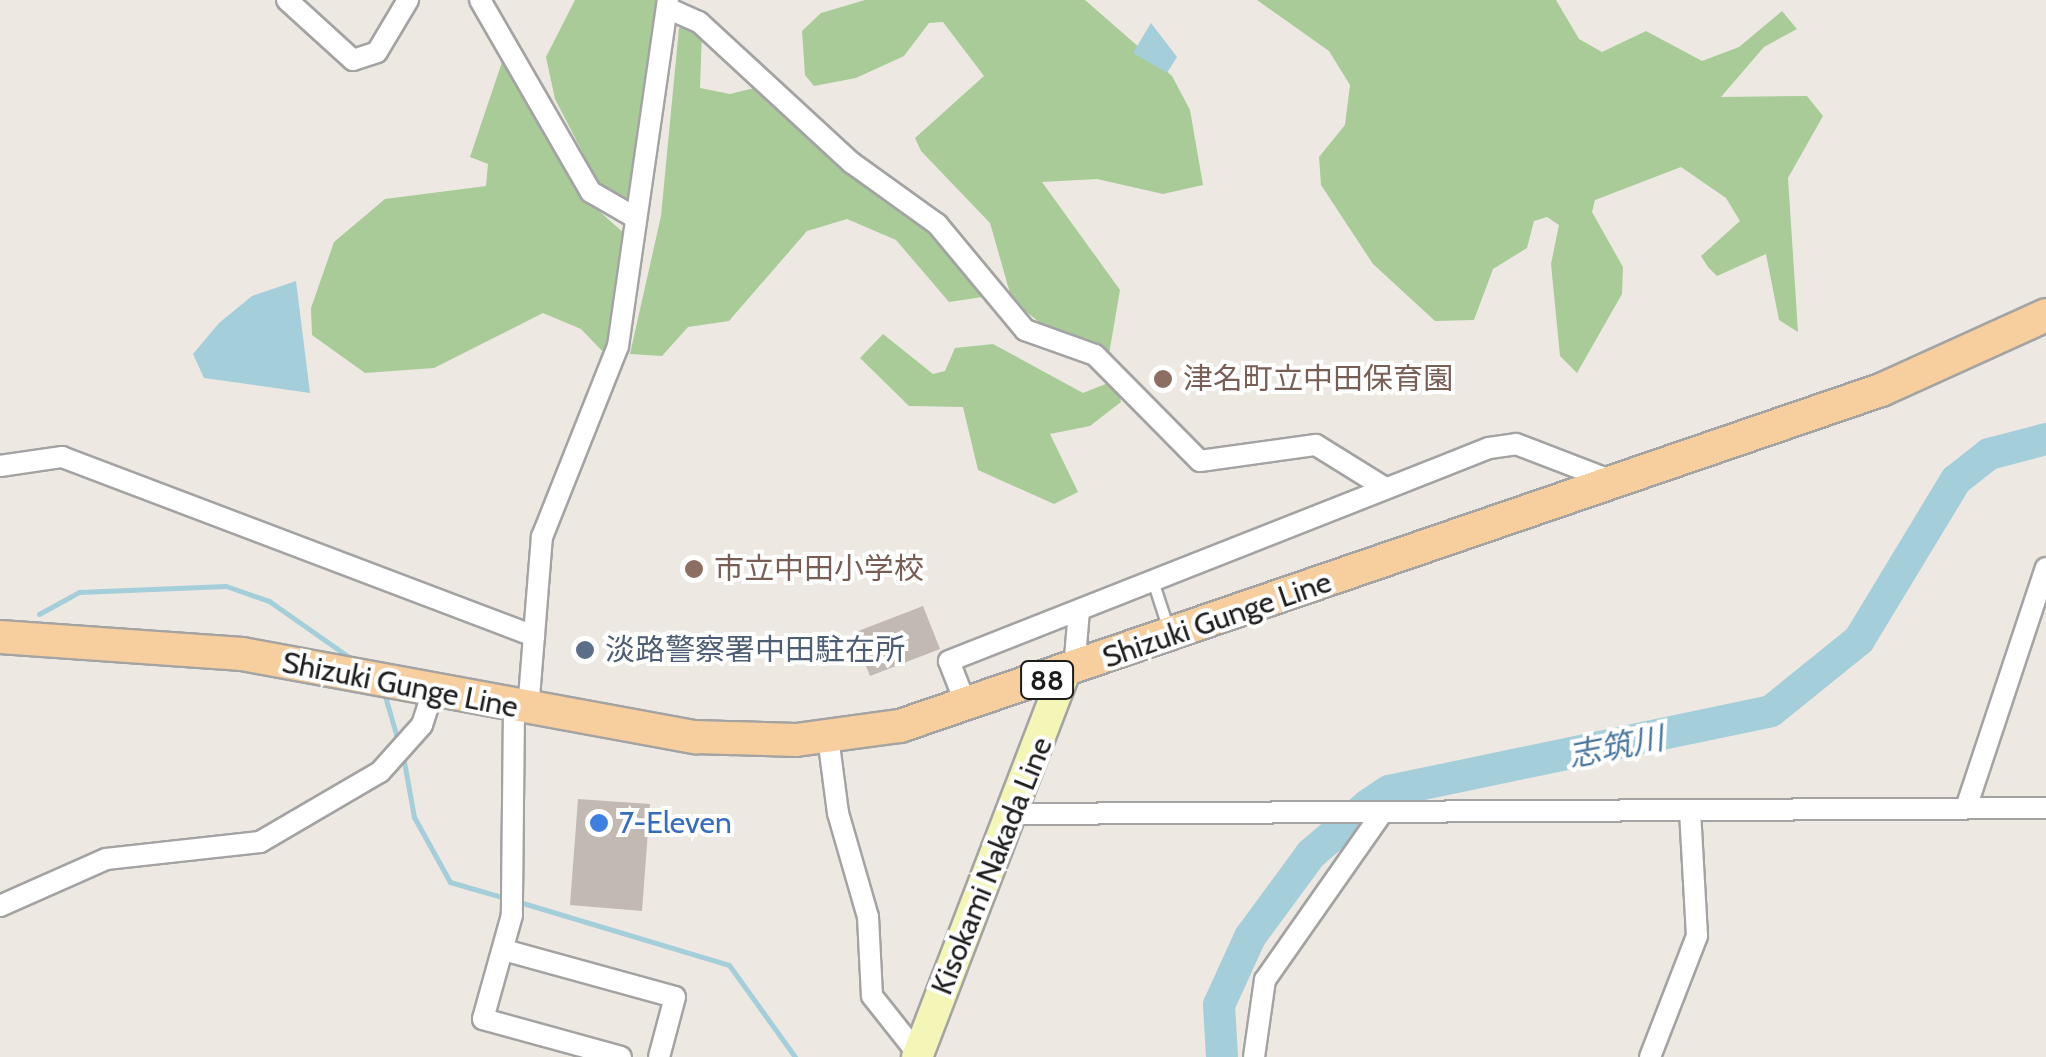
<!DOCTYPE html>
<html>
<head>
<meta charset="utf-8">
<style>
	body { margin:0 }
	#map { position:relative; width:2046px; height:1057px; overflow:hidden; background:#ede9e2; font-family:Cabin,"Noto Sans JP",sans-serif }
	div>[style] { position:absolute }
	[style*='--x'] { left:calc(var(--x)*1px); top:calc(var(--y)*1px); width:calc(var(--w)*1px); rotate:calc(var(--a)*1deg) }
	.forest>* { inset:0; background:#a8cb98 }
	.water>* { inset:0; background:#a4ced9 }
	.stream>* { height:5px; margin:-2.5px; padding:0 2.5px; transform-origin:2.5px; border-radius:2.5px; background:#a4ced9 }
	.river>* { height:32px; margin:-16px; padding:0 16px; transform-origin:16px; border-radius:16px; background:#a4ced9 }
	.building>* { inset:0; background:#c1b9b2 }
	.roads { filter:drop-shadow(2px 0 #a3a3a3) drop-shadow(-2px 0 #a3a3a3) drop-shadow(0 2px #a3a3a3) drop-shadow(0 -2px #a3a3a3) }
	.service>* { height:10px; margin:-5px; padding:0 5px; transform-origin:5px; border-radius:5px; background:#fff }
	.minor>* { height:20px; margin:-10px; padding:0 10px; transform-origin:10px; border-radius:10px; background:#fff }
	.secondary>* { height:30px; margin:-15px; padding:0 15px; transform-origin:15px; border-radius:15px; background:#f4f6b7 }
	.primary>* { height:32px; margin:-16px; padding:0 16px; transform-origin:16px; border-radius:16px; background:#f7ce9d }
	.dots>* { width:28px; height:28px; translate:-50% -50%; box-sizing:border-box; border:5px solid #fff; border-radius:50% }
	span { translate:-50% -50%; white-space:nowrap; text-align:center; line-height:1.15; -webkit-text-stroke:8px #fff; paint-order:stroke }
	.shield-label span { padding:2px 8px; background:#fff; border:2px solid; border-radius:8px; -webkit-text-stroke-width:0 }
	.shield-label { font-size:28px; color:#1c1c1c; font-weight:700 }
	.education-label { font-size:30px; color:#785e54 }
	.left { translate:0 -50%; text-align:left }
	.street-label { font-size:30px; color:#1c1c1c }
	.service-label { font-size:30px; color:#4e5e75 }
	.shop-label { font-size:30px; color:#366cbe }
	.water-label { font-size:32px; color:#4b779f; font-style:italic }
</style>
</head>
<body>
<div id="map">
	<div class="forest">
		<div style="clip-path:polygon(575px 0,659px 0,633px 199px,605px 196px,555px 99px,546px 57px)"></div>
		<div style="clip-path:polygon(865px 0,1085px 0,1172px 76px,1190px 110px,1203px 185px,1163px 194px,1097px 179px,1042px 182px,1120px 290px,1109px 354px,1056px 336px,1012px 300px,990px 223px,921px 151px,915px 138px,984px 76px,943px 22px,929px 23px,904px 56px,856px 78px,814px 86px,805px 75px,802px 31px,821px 13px)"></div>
		<div style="clip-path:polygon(1257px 0,1556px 0,1579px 39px,1602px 52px,1646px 31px,1702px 61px,1739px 47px,1782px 11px,1797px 29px,1764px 47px,1721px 97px,1807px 96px,1823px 116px,1788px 178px,1798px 332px,1779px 320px,1766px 254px,1717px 276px,1708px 267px,1701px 256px,1740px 221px,1726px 198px,1681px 167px,1595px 200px,1592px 212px,1623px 267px,1622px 294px,1577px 373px,1560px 356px,1551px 264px,1559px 225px,1547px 217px,1534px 221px,1527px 248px,1493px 269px,1474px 320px,1435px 321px,1373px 264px,1321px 185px,1319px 157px,1345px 125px,1350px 85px,1329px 51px)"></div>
		<div style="clip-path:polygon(692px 23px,702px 32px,700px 88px,730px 94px,766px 85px,968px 265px,989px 296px,949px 302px,896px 240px,847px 219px,807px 231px,729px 321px,688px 327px,662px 356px,630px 354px,661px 216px,679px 28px)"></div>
		<div style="clip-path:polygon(502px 62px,591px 204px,625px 234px,609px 358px,581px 329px,543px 313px,434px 368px,365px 373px,312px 335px,311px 308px,334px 242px,385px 199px,486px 186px,488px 164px,470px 157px)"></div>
		<div style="clip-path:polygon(883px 334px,933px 374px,945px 371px,955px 348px,993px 344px,1083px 393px,1108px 383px,1118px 390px,1121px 402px,1090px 426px,1050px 434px,1078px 492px,1054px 504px,978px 470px,963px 407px,909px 406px,860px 358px)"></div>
	</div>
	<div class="water">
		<div style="clip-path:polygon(1151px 23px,1177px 57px,1167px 73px,1133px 53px)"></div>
		<div style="clip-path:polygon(296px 281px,310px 393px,204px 378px,193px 354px,219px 323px,252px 296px)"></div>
	</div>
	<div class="stream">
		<div style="--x:39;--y:614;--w:46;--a:-28.8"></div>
		<div style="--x:79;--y:592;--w:147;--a:-2.3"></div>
		<div style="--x:226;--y:586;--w:46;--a:19.2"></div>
		<div style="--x:269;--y:601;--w:98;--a:35"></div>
		<div style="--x:385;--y:696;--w:47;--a:73.9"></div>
		<div style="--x:403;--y:756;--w:62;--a:79.8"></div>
		<div style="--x:414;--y:817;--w:74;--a:61"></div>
		<div style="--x:450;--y:882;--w:57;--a:16.2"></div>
		<div style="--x:516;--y:901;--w:222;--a:16.7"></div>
		<div style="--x:729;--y:965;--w:113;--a:54.3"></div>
	</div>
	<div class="river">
		<div style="--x:1222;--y:1057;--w:52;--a:-93.3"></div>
		<div style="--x:1219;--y:1005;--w:75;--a:-65.5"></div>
		<div style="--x:1250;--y:937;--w:103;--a:-53.7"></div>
		<div style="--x:1311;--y:854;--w:75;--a:-40.7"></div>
		<div style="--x:1368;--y:805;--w:25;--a:-34"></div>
		<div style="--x:1389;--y:791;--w:390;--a:-11.8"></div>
		<div style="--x:1771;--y:711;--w:113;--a:-38.9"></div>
		<div style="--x:1859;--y:640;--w:187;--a:-58.8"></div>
		<div style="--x:1956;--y:480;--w:42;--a:-38.2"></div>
		<div style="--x:1989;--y:454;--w:59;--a:-14.7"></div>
	</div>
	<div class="building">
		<div style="clip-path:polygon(923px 606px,940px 649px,870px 676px,853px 633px)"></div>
		<div style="clip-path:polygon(578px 799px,650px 804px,642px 911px,570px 905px)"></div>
	</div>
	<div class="roads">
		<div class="service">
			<div style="--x:1153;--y:581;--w:48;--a:71.9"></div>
		</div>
		<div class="minor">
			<div style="--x:287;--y:0;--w:89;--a:42.3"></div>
			<div style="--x:353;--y:60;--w:25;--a:-18"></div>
			<div style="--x:377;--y:52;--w:61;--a:-59.2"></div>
			<div style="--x:480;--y:0;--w:222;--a:60"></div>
			<div style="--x:591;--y:192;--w:52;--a:30"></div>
			<div style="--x:667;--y:8;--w:35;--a:24"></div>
			<div style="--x:699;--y:22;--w:208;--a:42.7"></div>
			<div style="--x:852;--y:163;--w:105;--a:35.7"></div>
			<div style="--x:937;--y:224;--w:138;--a:50.3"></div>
			<div style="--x:1025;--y:330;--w:74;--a:19.7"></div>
			<div style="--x:1095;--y:355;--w:149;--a:45.3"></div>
			<div style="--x:1200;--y:461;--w:117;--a:-7.9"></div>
			<div style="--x:1316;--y:445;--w:81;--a:31.9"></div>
			<div style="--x:0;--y:466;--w:63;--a:-8.3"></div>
			<div style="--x:62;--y:457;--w:505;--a:20.77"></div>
			<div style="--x:1074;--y:670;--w:59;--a:-85.2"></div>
			<div style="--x:967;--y:707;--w:49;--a:-111.4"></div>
			<div style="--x:949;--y:661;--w:580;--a:-21.53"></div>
			<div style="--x:1489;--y:448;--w:27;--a:-8"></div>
			<div style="--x:1516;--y:444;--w:101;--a:21"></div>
			<div style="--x:514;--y:708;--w:207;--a:90.6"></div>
			<div style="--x:512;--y:915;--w:108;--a:105.6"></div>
			<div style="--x:483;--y:1019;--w:143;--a:15.4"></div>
			<div style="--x:528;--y:710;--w:174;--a:-85.4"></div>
			<div style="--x:542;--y:537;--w:206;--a:-68.3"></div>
			<div style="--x:618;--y:346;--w:350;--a:-81.8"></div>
			<div style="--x:828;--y:737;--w:77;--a:82.5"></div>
			<div style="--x:838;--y:813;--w:108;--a:73.9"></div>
			<div style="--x:868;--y:917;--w:79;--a:87.1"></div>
			<div style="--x:872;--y:996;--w:74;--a:51.6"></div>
			<div style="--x:1966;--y:808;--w:253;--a:-71.6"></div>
			<div style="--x:1013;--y:814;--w:1033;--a:-0.33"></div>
			<div style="--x:0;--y:906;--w:116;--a:-23.9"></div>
			<div style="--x:106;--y:859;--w:155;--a:-6.3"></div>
			<div style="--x:260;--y:842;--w:139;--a:-30.3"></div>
			<div style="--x:380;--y:772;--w:63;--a:-48.2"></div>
			<div style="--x:422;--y:725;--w:38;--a:-72"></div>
			<div style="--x:504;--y:950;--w:177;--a:15.4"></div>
			<div style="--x:675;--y:997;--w:62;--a:104.9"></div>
			<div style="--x:1254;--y:1057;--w:78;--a:-81.9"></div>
			<div style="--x:1265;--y:980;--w:204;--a:-55"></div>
			<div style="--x:1650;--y:1057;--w:130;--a:-68.8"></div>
			<div style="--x:1697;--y:936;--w:124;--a:-93.2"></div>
		</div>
		<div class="secondary">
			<div style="--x:917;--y:1057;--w:410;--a:-69"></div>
		</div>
		<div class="primary">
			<div style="--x:0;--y:637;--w:243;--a:4"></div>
			<div style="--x:242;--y:654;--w:462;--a:10.4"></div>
			<div style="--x:696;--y:737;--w:100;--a:1.7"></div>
			<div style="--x:796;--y:740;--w:105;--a:-7.7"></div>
			<div style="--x:900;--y:726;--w:1037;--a:-18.91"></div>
			<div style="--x:1881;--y:390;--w:181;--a:-24.4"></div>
		</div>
	</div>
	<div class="dots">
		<div style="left:1163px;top:379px;background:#8d6e63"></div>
		<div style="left:694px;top:569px;background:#8d6e63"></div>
		<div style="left:585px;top:650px;background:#5c6f8a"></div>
		<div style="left:599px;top:823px;background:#3f7fe0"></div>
	</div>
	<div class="shield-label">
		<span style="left:1047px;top:680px">88</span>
	</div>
	<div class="education-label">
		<span class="left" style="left:1183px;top:379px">津名町立中田保育園</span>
		<span class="left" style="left:714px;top:569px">市立中田小学校</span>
	</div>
	<div class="street-label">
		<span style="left:1217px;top:620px;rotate:-19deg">Shizuki Gunge Line</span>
		<span style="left:400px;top:685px;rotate:11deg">Shizuki Gunge Line</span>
		<span style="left:992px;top:866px;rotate:-68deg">Kisokami Nakada Line</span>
	</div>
	<div class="service-label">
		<span class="left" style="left:605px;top:650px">淡路警察署中田駐在所</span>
	</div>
	<div class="shop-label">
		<span class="left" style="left:619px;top:823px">7-Eleven</span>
	</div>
	<div class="water-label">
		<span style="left:1616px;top:747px;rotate:-11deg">志筑川</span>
	</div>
</div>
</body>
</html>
